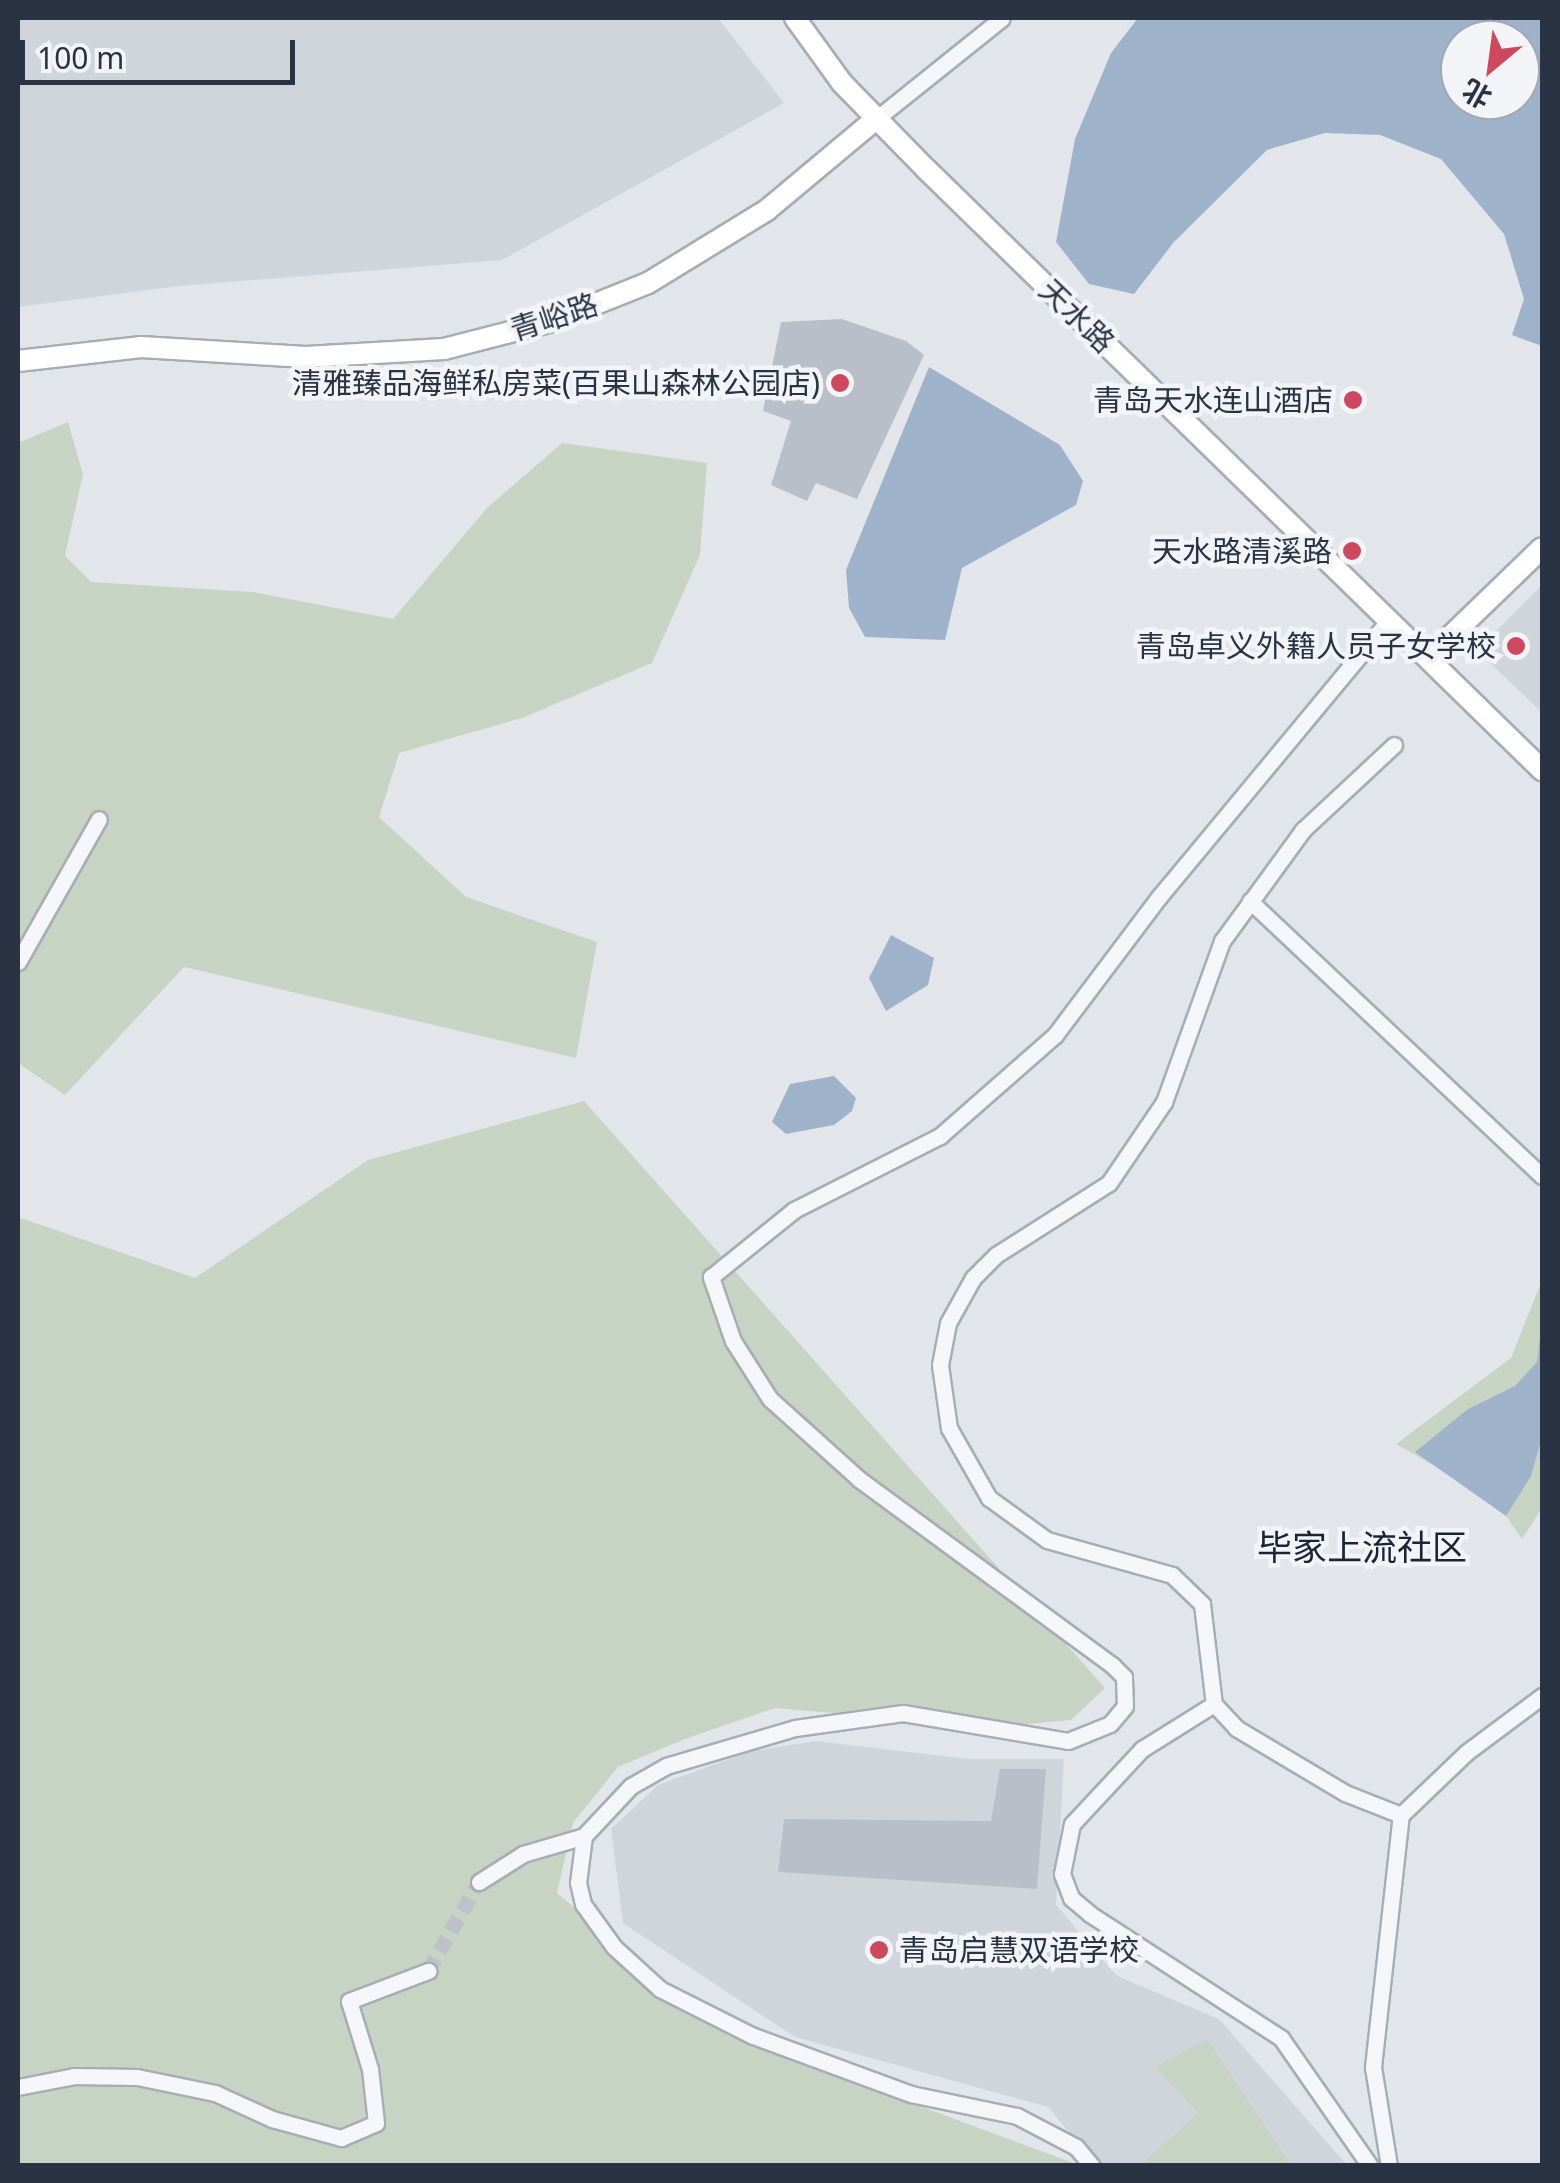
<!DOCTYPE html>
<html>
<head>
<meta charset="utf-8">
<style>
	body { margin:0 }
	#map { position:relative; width:1560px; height:2183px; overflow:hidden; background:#e2e6eb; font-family:"Noto Sans","Noto Sans SC",sans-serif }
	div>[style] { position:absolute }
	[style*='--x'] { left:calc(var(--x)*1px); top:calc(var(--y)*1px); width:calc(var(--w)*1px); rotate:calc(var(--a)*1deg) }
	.built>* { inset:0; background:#d0d5dc }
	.green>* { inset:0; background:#c8d4c3 }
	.water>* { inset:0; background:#9eb3ca }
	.building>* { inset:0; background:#b9bfc8 }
	.street-tunnel>* { height:15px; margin-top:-7.5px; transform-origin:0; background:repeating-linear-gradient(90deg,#bdc2c9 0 15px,transparent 0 23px) }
	.roads { filter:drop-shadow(2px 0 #a7adb5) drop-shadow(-2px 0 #a7adb5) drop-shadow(0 2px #a7adb5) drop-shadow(0 -2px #a7adb5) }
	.street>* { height:15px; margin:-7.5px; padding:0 7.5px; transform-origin:7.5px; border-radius:7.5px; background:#f5f6f9 }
	.secondary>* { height:20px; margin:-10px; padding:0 10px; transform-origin:10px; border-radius:10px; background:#fff }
	.dots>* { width:28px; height:28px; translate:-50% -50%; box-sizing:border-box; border:5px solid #f2f4f8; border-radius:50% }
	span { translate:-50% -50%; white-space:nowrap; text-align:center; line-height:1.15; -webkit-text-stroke:9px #f2f4f8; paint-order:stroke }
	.street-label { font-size:30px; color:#2a3343 }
	.poi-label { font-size:30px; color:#2a3343 }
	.right { translate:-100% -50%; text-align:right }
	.left { translate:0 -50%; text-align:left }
	.quarter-label { font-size:35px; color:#1c2434 }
	.frame { position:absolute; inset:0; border:20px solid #2a3343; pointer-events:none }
	.north { position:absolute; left:1440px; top:20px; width:100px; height:100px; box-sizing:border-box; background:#f2f4f8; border:2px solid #a2a7b0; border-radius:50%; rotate:209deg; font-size:28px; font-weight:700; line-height:40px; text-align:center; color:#2a3343 }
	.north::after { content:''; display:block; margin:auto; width:35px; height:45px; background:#ce495e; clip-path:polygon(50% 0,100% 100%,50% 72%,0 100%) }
	.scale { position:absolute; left:20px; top:40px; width:275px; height:45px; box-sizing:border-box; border:5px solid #2a3343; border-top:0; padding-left:12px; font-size:30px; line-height:35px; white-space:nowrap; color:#2a3343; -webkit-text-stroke:8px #f2f4f8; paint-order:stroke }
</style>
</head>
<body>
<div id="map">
	<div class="built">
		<div style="clip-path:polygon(18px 18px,718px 18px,784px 103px,502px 260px,179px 286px,18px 307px)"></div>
		<div style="clip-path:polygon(1542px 585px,1542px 713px,1484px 657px,1493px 634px)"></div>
		<div style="clip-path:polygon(815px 1741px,969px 1759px,1064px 1759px,1056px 1905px,1117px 1976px,1219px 2019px,1347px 2165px,1097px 2165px,1048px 2107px,795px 2037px,623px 1923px,611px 1829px,658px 1785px,748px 1752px)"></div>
	</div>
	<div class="green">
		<div style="clip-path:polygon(68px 422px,83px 474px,65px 556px,91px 582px,253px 592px,393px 619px,487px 508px,562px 443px,707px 463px,700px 555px,652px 663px,522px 718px,399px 753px,379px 817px,466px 897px,597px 942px,576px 1058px,184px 967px,65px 1095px,18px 1063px,18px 443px)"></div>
		<div style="clip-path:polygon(584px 1101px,1105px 1688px,1071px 1720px,995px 1727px,775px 1708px,685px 1739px,618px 1767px,573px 1823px,557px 1893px,728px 2035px,1079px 2165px,18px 2166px,18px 1217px,195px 1278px,368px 1160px)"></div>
		<div style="clip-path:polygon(1542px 1280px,1542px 1508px,1522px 1539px,1506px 1516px,1466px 1484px,1396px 1444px,1511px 1358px)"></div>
		<div style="clip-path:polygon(1207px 2039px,1291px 2165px,1141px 2165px,1198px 2113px,1155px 2067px)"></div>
	</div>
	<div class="water">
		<div style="clip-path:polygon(evenodd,1138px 18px,1542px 18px,1542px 346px,1512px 335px,1524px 299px,1504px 234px,1441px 159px,1380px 135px,1325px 133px,1267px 150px,1174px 242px,1134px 294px,1089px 284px,1056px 242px,1075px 139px,1111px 53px,1138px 18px,1460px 40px,1520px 40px,1520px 100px,1460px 100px,1460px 40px)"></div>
		<div style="clip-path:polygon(929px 367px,1060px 445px,1083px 481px,1076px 505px,962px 568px,945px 640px,865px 637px,849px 608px,846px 570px)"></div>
		<div style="clip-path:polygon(891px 935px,934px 958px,928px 985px,886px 1011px,869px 978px)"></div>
		<div style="clip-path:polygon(834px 1076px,856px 1098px,852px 1111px,834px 1125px,786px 1134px,772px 1122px,790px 1084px)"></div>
		<div style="clip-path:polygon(1542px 1321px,1542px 1437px,1531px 1476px,1506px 1516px,1415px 1452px,1468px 1409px,1515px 1386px,1537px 1362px)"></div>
	</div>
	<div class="building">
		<div style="clip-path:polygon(842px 319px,906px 341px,924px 355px,857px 499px,816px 483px,807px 501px,771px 485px,791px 421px,763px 411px,781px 322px)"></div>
		<div style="clip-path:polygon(1000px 1769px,1046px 1769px,1037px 1889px,778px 1872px,784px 1819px,991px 1821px)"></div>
	</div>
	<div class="street-tunnel">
		<div style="--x:428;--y:1971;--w:103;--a:-60.2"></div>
	</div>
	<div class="roads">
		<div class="street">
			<div style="--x:876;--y:119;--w:161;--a:-38.7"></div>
			<div style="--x:1394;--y:745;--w:125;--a:137"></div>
			<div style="--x:1303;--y:830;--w:137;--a:126.1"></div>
			<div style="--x:1222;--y:941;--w:171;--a:109.8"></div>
			<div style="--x:1164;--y:1102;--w:98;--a:124.2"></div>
			<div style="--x:1109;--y:1183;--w:134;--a:147.5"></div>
			<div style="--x:996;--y:1255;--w:33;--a:135"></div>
			<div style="--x:973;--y:1278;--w:51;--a:119.1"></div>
			<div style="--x:948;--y:1323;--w:43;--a:100.8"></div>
			<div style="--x:940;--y:1365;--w:64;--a:81.9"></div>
			<div style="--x:949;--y:1428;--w:81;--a:60.3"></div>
			<div style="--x:989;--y:1498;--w:72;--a:35.9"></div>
			<div style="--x:1047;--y:1540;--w:130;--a:15.6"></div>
			<div style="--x:1172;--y:1575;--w:42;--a:44"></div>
			<div style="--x:1202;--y:1604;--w:101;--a:83.2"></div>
			<div style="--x:1214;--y:1704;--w:33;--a:47"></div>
			<div style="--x:1236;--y:1728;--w:127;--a:30.8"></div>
			<div style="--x:1345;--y:1793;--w:60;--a:21.4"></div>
			<div style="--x:1250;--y:901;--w:401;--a:43.3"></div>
			<div style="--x:18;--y:962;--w:164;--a:-60.5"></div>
			<div style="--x:1214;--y:1704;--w:85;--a:148"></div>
			<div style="--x:1142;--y:1749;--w:103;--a:133"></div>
			<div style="--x:1072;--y:1824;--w:51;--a:101.3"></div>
			<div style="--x:1062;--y:1874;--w:26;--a:69"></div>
			<div style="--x:1071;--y:1898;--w:25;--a:40"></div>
			<div style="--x:1090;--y:1914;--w:228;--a:33"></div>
			<div style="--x:1281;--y:2038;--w:156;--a:55.2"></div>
			<div style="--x:479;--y:1882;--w:52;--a:-32.5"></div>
			<div style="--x:523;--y:1854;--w:64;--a:-16.4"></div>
			<div style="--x:18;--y:2087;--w:57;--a:-11.1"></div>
			<div style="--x:74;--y:2076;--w:63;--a:0.9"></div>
			<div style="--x:137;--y:2077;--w:80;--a:11.6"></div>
			<div style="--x:215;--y:2093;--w:63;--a:24.5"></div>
			<div style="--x:272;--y:2119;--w:72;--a:15.4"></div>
			<div style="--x:341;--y:2138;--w:38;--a:-23"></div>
			<div style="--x:376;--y:2123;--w:54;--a:-96.3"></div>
			<div style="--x:370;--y:2069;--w:71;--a:-107.2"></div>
			<div style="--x:349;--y:2001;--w:85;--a:-20.8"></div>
			<div style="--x:1092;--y:2166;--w:25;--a:-130"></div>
			<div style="--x:1076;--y:2147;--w:67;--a:-152.3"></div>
			<div style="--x:1017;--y:2116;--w:108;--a:-168.3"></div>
			<div style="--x:911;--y:2094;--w:168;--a:-159.8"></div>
			<div style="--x:753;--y:2036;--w:104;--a:-153.2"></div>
			<div style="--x:660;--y:1989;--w:62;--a:-137.6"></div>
			<div style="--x:614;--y:1947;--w:53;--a:-125.8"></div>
			<div style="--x:583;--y:1904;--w:22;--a:-103"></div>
			<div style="--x:578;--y:1883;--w:47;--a:-82.7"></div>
			<div style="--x:584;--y:1836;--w:69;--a:-46.8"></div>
			<div style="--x:631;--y:1786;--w:40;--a:-29.7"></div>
			<div style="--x:666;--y:1766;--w:134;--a:-16.4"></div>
			<div style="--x:795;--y:1728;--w:109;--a:-7.9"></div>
			<div style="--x:903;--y:1713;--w:167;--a:9.6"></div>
			<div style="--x:1068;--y:1741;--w:45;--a:-22"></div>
			<div style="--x:1110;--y:1724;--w:23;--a:-50"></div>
			<div style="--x:1125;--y:1706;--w:29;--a:-92"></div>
			<div style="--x:1124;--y:1677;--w:17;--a:-135"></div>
			<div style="--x:1112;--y:1665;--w:314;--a:-143.7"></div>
			<div style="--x:859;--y:1479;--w:120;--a:-138"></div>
			<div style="--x:770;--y:1399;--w:69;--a:-122.5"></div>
			<div style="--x:733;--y:1341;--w:68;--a:-109"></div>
			<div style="--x:711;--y:1277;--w:107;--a:-38.9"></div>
			<div style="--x:794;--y:1210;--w:164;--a:-26.9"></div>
			<div style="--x:940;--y:1136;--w:153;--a:-41.3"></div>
			<div style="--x:1055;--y:1035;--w:173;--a:-53"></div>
			<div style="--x:1159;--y:897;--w:360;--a:-50.3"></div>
			<div style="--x:1389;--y:2166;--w:100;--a:-99.2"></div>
			<div style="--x:1373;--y:2067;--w:254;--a:-83.7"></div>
			<div style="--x:1401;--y:1815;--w:91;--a:-43.7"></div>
			<div style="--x:1467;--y:1752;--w:94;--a:-36.7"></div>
		</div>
		<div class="secondary">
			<div style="--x:795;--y:18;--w:80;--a:54.1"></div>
			<div style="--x:842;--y:83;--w:120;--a:45.7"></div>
			<div style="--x:926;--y:169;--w:861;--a:44.29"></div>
			<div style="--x:18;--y:361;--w:124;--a:-6.5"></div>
			<div style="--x:141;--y:347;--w:165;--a:3.5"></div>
			<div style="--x:306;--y:357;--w:138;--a:-3.3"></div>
			<div style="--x:444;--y:349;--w:113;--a:-14.4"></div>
			<div style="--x:553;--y:321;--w:102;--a:-21.8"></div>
			<div style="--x:648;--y:283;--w:140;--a:-31.5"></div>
			<div style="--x:767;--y:210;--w:142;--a:-39.9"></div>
			<div style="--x:1428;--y:658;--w:158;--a:-44"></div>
		</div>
	</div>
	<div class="dots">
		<div style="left:840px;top:383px;background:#ce495e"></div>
		<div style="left:1353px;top:400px;background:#ce495e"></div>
		<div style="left:1352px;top:551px;background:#ce495e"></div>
		<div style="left:1516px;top:646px;background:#ce495e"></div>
		<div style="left:879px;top:1950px;background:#ce495e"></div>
	</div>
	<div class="street-label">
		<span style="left:1077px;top:316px;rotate:44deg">天水路</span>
		<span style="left:554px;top:317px;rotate:-18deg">青峪路</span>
	</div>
	<div class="poi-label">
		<span class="right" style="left:820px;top:383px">清雅臻品海鲜私房菜(百果山森林公园店)</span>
		<span class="right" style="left:1333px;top:400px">青岛天水连山酒店</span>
		<span class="right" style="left:1332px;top:551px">天水路清溪路</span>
		<span class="right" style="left:1496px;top:646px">青岛卓义外籍人员子女学校</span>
		<span class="left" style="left:899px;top:1950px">青岛启慧双语学校</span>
	</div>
	<div class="quarter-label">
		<span style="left:1362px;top:1547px">毕家上流社区</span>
	</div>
	<div class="frame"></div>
	<div class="north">北</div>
	<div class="scale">100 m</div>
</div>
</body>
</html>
